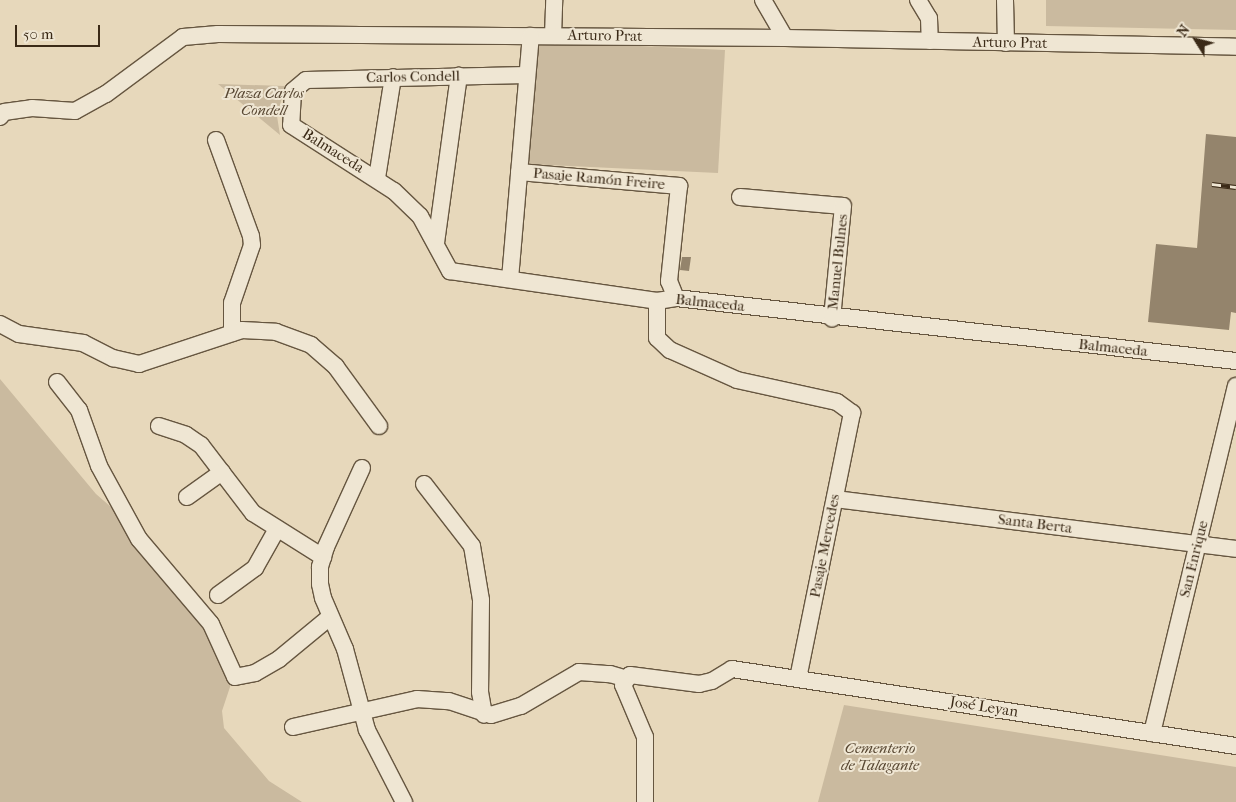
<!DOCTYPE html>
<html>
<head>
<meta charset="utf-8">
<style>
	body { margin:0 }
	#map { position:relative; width:1236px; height:802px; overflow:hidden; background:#e7d8bb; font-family:"IM FELL French Canon",serif }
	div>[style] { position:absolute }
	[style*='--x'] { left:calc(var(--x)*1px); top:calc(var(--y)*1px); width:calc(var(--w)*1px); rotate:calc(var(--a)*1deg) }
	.green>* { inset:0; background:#caba9f }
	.building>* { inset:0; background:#94846c }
	.roads { filter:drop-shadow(1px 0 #665640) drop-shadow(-1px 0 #665640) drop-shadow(0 1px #665640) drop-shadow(0 -1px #665640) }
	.minor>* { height:16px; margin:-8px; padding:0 8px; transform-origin:8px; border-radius:8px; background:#efe6d3 }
	.rail>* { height:5px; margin-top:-2.5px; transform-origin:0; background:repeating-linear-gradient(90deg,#efe6d3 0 9px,#3b2a17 0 18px); box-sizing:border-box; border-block:1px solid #3b2a17 }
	span { translate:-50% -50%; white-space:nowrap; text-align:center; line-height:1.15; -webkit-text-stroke:4px #efe6d3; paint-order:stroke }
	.street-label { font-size:15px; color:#3b2a17 }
	.park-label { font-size:15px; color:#584732; font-style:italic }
	.north { position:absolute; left:1171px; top:15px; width:50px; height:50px; -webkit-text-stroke:4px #efe6d3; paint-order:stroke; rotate:306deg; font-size:14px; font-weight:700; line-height:20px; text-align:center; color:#3b2a17 }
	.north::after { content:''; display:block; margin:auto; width:18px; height:22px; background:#3b2a17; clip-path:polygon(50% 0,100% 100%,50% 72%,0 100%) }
	.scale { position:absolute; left:15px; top:25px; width:85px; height:22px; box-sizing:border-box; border:2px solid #3b2a17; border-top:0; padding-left:6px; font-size:15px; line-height:18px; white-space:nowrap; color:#3b2a17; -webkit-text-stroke:4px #efe6d3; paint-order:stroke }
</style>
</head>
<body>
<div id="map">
	<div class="green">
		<div style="clip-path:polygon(1046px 0,1236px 0,1236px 30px,1046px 26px)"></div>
		<div style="clip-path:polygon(534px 41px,725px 50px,718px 173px,527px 164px)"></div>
		<div style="clip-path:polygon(218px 84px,285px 86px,277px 116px,280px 135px)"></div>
		<div style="clip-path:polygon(0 379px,96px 494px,119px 514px,202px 608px,231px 684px,222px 711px,224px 728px,269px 781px,302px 802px,0 802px)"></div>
		<div style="clip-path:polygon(844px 705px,1236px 767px,1236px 802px,818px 802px)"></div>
	</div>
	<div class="building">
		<div style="clip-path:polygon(1206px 134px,1236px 137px,1236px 313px,1231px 312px,1229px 330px,1148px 322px,1156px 244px,1197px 248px)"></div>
		<div style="clip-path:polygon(682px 257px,691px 257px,689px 271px,680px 270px)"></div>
	</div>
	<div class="roads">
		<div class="minor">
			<div style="--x:763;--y:0;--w:44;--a:59.9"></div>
			<div style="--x:918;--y:0;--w:21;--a:59"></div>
			<div style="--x:929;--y:18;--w:23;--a:88"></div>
			<div style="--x:1005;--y:0;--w:43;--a:88.7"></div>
			<div style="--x:553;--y:36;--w:36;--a:-88"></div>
			<div style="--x:527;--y:75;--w:221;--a:178.7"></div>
			<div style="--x:306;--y:80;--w:17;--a:140"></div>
			<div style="--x:293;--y:91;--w:34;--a:93"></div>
			<div style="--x:291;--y:125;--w:122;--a:32.7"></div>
			<div style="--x:394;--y:191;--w:36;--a:44"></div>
			<div style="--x:420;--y:216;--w:63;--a:61.4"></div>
			<div style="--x:450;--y:271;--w:209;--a:8.2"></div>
			<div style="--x:657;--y:301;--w:19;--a:-9"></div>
			<div style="--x:676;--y:298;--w:564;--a:6.42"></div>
			<div style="--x:0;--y:117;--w:6;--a:-51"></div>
			<div style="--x:4;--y:112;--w:28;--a:-8"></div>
			<div style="--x:32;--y:108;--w:43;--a:4"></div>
			<div style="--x:75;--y:111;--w:35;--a:-29"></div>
			<div style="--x:106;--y:94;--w:96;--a:-36.5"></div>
			<div style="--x:183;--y:37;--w:35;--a:-5"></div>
			<div style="--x:218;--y:34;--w:567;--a:0.4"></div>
			<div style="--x:785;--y:38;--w:451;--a:1.1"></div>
			<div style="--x:216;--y:140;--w:102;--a:70"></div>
			<div style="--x:251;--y:236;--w:9;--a:84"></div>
			<div style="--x:252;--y:245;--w:61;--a:109"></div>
			<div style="--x:232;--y:303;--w:30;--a:90"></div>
			<div style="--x:519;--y:172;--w:161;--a:5"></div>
			<div style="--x:679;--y:186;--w:96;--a:96"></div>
			<div style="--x:669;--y:281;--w:18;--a:68"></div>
			<div style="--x:377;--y:178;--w:102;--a:-81"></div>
			<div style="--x:740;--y:197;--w:103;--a:5"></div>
			<div style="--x:843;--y:206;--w:113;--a:95.6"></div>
			<div style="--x:436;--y:243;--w:169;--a:-82.2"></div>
			<div style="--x:510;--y:279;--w:244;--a:-85.1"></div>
			<div style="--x:657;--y:301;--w:37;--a:90"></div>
			<div style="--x:657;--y:338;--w:18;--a:43"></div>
			<div style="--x:670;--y:350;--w:73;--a:24.1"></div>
			<div style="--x:737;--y:380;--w:102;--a:12.4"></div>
			<div style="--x:837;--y:402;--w:19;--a:36"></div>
			<div style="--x:852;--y:413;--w:271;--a:101.5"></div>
			<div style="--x:0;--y:324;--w:21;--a:28"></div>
			<div style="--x:19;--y:334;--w:65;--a:8"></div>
			<div style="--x:83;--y:343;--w:34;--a:27"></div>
			<div style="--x:113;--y:358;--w:27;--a:13"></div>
			<div style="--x:139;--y:364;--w:108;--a:-18.3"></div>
			<div style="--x:242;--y:330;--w:34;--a:3"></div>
			<div style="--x:276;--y:332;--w:37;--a:20"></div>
			<div style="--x:311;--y:345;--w:33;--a:41"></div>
			<div style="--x:336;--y:367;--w:73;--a:53.9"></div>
			<div style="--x:57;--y:382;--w:36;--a:52"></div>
			<div style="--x:79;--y:410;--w:59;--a:70.3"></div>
			<div style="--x:99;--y:466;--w:83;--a:61.3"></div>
			<div style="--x:139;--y:539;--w:111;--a:49.7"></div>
			<div style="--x:211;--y:624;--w:58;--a:65.6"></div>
			<div style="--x:235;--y:677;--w:20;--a:-11"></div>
			<div style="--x:255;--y:673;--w:28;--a:-30"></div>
			<div style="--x:279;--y:659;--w:66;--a:-39.5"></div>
			<div style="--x:159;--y:426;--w:28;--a:18"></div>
			<div style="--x:186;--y:435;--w:18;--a:34"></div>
			<div style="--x:201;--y:445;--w:86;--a:52.6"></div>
			<div style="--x:253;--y:513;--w:83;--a:32.2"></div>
			<div style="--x:362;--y:468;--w:87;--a:114.5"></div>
			<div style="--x:326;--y:547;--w:21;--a:107"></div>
			<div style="--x:320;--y:567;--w:17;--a:90"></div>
			<div style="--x:320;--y:584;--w:14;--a:78"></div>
			<div style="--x:323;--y:598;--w:56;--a:66.7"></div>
			<div style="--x:345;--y:649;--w:84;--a:74.8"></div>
			<div style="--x:367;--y:730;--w:81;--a:62.8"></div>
			<div style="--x:424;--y:484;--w:78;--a:52.3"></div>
			<div style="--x:472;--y:546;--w:55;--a:80.5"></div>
			<div style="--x:481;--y:600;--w:92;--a:90.6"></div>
			<div style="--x:480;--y:692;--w:23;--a:80"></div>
			<div style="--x:187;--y:497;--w:43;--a:-35.5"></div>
			<div style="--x:835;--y:499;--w:404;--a:7.1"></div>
			<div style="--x:218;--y:595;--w:46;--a:-36.1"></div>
			<div style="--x:255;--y:568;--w:45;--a:-60.6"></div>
			<div style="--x:293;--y:727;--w:127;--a:-12.7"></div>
			<div style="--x:417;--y:699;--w:32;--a:4"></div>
			<div style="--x:449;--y:701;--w:44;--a:18.4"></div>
			<div style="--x:491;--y:715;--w:31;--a:-17"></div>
			<div style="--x:521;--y:706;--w:67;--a:-30.4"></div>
			<div style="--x:579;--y:672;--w:31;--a:4"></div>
			<div style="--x:610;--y:674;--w:15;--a:16"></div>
			<div style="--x:1152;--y:733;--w:357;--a:-76.4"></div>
			<div style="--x:645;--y:802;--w:65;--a:-90"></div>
			<div style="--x:645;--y:737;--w:56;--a:-112.9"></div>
			<div style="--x:623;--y:685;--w:12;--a:-55"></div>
			<div style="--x:630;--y:675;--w:70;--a:7.4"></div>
			<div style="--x:699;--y:684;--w:13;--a:-13"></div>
			<div style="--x:712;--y:681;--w:23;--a:-31"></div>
			<div style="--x:732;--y:669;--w:510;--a:8.69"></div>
		</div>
	</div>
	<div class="rail">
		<div style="--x:1212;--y:184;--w:24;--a:7"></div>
	</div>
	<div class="street-label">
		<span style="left:605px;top:36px;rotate:1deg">Arturo Prat</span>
		<span style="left:1010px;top:43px;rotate:1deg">Arturo Prat</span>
		<span style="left:413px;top:77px;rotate:-1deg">Carlos Condell</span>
		<span style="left:333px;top:151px;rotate:32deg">Balmaceda</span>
		<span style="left:599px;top:179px;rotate:5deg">Pasaje Ramón Freire</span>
		<span style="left:838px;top:262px;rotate:-84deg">Manuel Bulnes</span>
		<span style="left:710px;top:303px;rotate:6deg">Balmaceda</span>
		<span style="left:1113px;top:348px;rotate:6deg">Balmaceda</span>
		<span style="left:1035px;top:524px;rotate:7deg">Santa Berta</span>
		<span style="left:825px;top:546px;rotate:-79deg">Pasaje Mercedes</span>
		<span style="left:1194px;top:559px;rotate:-76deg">San Enrique</span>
		<span style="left:984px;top:707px;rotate:9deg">José Leyan</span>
	</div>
	<div class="park-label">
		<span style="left:264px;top:102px">Plaza Carlos<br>Condell</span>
		<span style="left:880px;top:757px">Cementerio<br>de Talagante</span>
	</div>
	<div class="north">N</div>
	<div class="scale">50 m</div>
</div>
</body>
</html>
